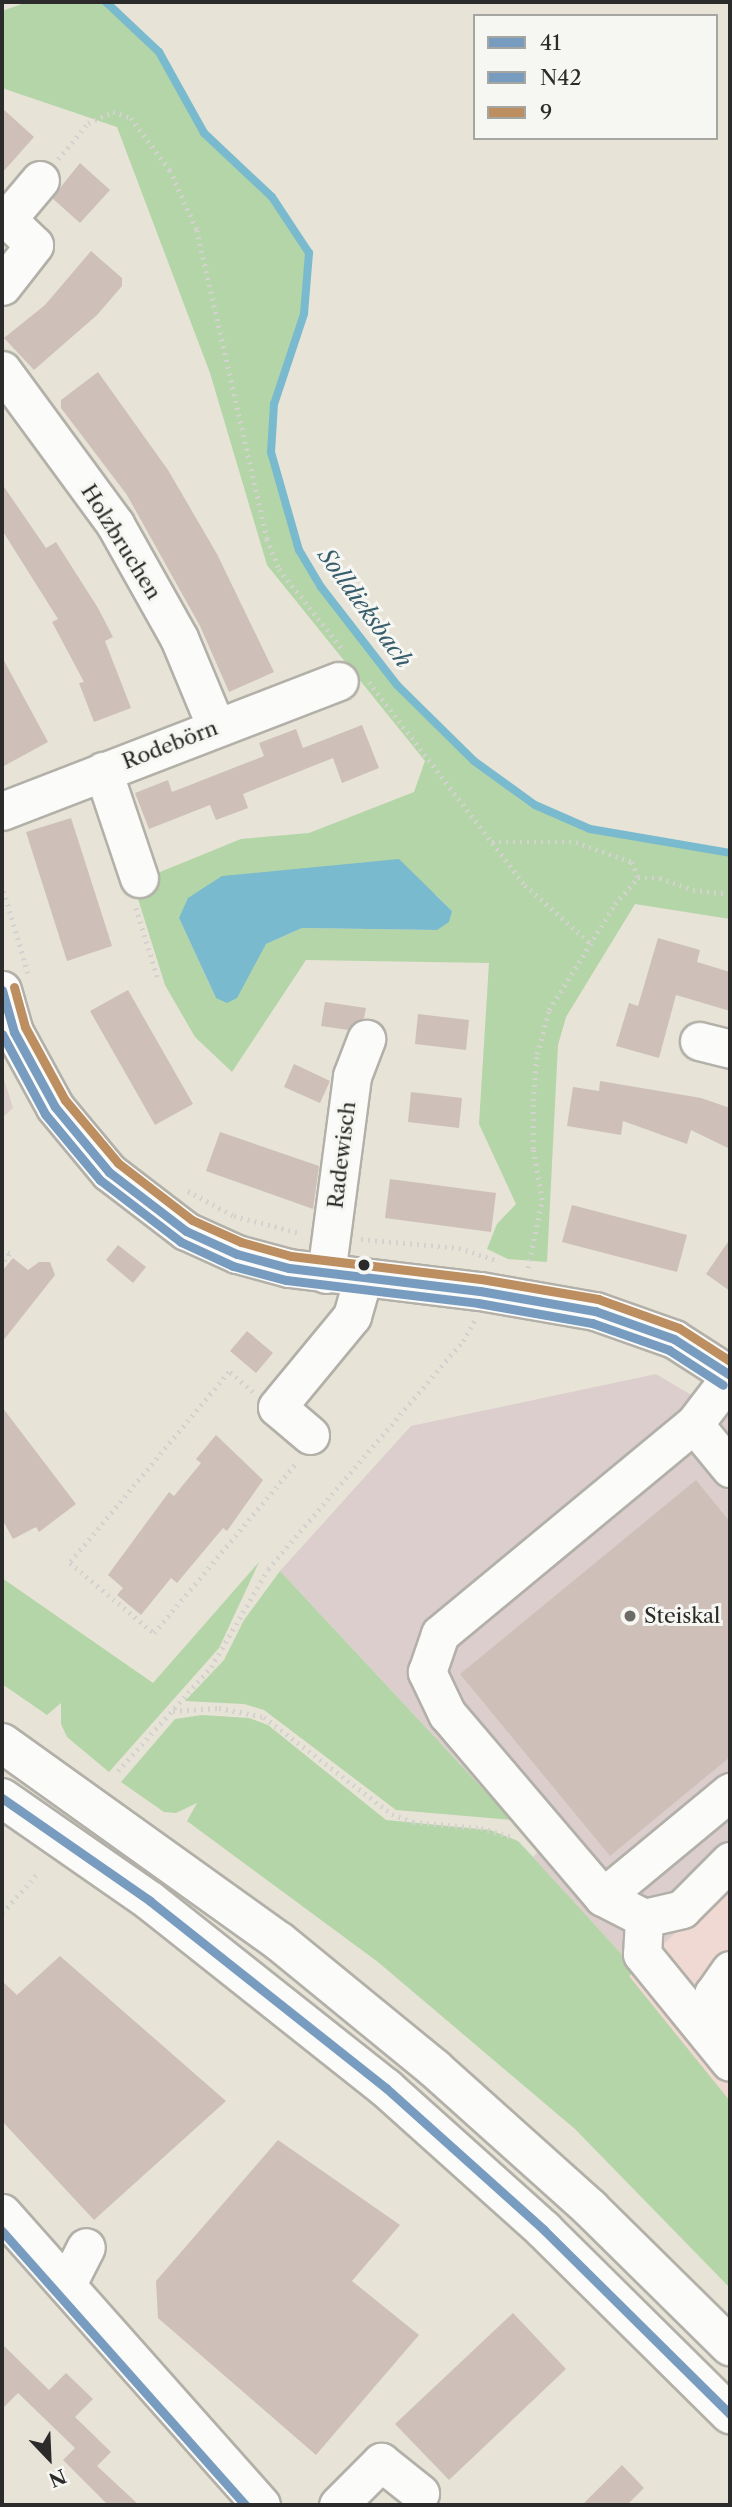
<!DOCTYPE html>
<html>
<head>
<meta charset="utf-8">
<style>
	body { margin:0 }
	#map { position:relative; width:732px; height:2507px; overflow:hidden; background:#e7e3d6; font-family:"Libre Caslon Text",serif }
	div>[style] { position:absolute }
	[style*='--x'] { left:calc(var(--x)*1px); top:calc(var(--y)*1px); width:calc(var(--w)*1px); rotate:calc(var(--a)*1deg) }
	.built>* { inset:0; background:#f0d8d3 }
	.industrial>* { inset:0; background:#dbcecd }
	.green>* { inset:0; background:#b4d5a7 }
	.water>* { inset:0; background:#7abace }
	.stream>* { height:8px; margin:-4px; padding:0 4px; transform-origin:4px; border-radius:4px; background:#7abace }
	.building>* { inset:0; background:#cec0b8 }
	.path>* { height:4.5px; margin-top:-2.25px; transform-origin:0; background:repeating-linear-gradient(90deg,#d3d2ce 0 2px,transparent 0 7px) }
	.roads { filter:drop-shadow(2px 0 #b2b0a8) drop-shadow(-2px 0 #b2b0a8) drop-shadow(0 2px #b2b0a8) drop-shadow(0 -2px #b2b0a8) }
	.minor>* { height:37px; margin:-18.5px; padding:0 18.5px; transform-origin:18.5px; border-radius:18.5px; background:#fbfbf9 }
	.highway>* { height:38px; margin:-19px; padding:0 19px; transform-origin:19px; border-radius:19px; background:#fbfbf9 }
	.bus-1>* { height:9px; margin:-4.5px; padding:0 4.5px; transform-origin:4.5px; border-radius:4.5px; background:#789cbf }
	.bus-2>* { height:9px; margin:-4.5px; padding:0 4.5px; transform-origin:4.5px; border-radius:4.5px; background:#789cbf }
	.bus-3>* { height:9px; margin:-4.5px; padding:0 4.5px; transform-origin:4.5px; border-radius:4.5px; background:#bc8e60 }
	.dots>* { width:19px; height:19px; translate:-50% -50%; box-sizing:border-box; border:4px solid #f6f6f2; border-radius:50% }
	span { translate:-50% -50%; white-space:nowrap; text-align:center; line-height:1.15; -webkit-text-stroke:6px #f6f6f2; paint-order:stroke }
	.street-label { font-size:21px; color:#2b2b2b }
	.poi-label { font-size:21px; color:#2b2b2b }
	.left { translate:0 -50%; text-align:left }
	.water-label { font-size:23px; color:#385d6b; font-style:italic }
	.frame { position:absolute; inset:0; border:4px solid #2b2b2b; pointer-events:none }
	.legend { position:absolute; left:473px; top:14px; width:245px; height:126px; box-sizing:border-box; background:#f6f6f2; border:2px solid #a5a5a2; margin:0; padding:9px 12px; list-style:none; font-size:21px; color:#2b2b2b }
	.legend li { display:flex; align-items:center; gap:14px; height:35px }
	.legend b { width:35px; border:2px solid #a5a5a2 }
	.north { position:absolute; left:14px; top:2423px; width:70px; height:70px; -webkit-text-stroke:5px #f6f6f2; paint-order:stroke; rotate:157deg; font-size:19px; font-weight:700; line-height:28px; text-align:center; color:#2b2b2b }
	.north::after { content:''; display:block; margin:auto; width:24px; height:32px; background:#2b2b2b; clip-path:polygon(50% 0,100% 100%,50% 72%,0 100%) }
</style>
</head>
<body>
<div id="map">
	<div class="built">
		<div style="clip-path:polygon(730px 1881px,730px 2101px,628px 1975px)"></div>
	</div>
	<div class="industrial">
		<div style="clip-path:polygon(2px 1073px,13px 1108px,2px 1118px)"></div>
		<div style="clip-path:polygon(656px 1374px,730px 1418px,730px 1881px,636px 1970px,533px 1857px,539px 1851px,512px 1820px,280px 1571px,411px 1426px)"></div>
	</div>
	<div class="green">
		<div style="clip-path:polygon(evenodd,27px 2px,107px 2px,159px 52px,204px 133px,272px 197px,309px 253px,304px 314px,274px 404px,271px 452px,299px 550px,321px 587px,397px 685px,474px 761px,535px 805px,590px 829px,730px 853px,730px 919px,635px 904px,566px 1017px,558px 1045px,547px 1262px,508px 1259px,487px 1249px,497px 1224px,516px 1204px,479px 1124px,489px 963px,306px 960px,232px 1072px,195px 1037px,165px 985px,133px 883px,241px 839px,309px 833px,414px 792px,425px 761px,267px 565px,210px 373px,117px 127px,2px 88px,2px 11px,27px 2px,435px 894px,452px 911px,437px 930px,302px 928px,266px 944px,216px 998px,179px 918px,435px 894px)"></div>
		<div style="clip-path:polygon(259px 1562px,219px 1648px,109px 1772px,67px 1737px,61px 1724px,61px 1703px,47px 1715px,2px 1684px,2px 1578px,153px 1683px)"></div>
		<div style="clip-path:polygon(280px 1571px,512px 1820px,396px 1810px,264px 1710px,244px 1704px,185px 1701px,224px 1660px,244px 1620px)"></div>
		<div style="clip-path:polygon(202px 1715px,249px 1718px,268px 1725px,386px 1820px,490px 1830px,518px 1841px,533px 1857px,636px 1970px,629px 1976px,730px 2101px,730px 2288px,575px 2129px,378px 1962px,187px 1821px,197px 1803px,176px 1813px,164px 1812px,121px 1782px,175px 1719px)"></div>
	</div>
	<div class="water">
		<div style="clip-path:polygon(399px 859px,452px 911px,449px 922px,437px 930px,302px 928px,266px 944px,237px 998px,227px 1003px,216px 998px,179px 918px,188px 898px,222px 876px)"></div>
	</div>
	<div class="stream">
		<div style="--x:106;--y:2;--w:73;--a:43.3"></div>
		<div style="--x:159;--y:52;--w:93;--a:60.9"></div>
		<div style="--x:204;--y:133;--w:93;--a:43.3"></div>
		<div style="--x:272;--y:197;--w:67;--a:56.5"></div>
		<div style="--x:309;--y:253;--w:61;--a:94.7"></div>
		<div style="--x:304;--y:314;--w:95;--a:108.4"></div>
		<div style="--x:274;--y:404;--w:48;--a:93.6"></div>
		<div style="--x:271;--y:452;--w:102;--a:74.1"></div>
		<div style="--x:299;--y:550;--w:43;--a:59.3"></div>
		<div style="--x:321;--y:587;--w:124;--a:52.2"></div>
		<div style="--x:397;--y:685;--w:108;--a:44.6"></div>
		<div style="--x:474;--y:761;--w:75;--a:35.8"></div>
		<div style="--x:535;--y:805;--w:60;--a:23.6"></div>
		<div style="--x:590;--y:829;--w:142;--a:9.7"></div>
	</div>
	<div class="building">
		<div style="clip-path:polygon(2px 108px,34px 137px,2px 173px)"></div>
		<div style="clip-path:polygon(80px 163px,110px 190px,80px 223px,52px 198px)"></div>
		<div style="clip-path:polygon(91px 251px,122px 278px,122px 286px,97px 315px,34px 370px,4px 338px,45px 305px)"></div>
		<div style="clip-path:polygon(98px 372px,168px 470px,217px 554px,274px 672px,229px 692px,200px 626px,127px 495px,61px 408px,61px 400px)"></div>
		<div style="clip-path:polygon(2px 484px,46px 548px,56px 542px,98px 608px,113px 637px,105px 641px,131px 708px,94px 722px,79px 683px,84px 682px,52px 622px,58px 619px,2px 530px)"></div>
		<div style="clip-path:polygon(2px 657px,48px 742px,2px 767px)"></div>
		<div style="clip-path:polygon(362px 725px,379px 768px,342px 783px,333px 758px,243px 794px,248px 808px,216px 820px,210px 805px,149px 829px,135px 793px,168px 780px,172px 792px,264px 756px,259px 743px,296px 729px,303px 748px)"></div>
		<div style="clip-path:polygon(71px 818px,112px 946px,67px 961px,26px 832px)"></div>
		<div style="clip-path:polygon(658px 938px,700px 950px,697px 962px,730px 972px,730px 1011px,676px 995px,659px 1058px,616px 1046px,629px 1003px,638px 1006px)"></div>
		<div style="clip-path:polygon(128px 990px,193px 1104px,155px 1125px,90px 1011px)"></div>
		<div style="clip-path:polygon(325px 1002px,366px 1008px,364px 1018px,348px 1030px,321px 1026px)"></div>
		<div style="clip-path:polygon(418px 1014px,469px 1020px,466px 1050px,415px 1044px)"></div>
		<div style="clip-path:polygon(294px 1064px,330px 1081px,320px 1103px,284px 1087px)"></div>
		<div style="clip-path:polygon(600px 1081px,701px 1098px,730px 1108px,730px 1149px,691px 1130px,687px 1144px,623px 1121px,621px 1135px,567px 1126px,573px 1087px,599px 1091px)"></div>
		<div style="clip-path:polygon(411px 1092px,462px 1098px,459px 1128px,408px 1122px)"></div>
		<div style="clip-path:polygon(220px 1132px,319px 1166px,313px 1209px,206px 1171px)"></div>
		<div style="clip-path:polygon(390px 1179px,496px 1193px,491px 1232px,385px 1218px)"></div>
		<div style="clip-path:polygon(572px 1205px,687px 1235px,677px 1272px,562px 1242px)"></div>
		<div style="clip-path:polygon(730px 1239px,730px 1291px,706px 1274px)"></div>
		<div style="clip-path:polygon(118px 1245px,146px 1267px,133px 1283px,106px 1260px)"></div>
		<div style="clip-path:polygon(13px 1258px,28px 1270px,39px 1262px,50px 1262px,55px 1275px,2px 1342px,2px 1271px)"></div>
		<div style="clip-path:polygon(247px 1331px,273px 1353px,256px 1373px,230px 1351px)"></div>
		<div style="clip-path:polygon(2px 1407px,76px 1504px,39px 1532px,36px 1527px,13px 1539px,2px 1519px)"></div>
		<div style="clip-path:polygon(216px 1435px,263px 1480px,227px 1531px,223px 1528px,177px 1583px,171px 1578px,141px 1615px,117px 1595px,123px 1588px,108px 1575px,169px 1492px,174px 1496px,201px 1463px,196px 1459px)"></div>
		<div style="clip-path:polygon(696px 1480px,730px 1522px,730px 1757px,610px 1856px,460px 1674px)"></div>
		<div style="clip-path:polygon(60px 1956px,226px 2101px,94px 2220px,2px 2121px,2px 1981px,17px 1995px)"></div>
		<div style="clip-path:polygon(278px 2140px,400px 2225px,352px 2281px,419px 2335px,316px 2455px,158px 2318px,156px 2281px)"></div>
		<div style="clip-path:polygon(513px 2313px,566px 2369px,449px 2480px,395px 2424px)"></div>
		<div style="clip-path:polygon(2px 2344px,49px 2390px,66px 2373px,93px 2399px,75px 2417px,111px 2452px,97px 2466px,139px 2505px,108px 2505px,63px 2460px,75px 2448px,18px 2393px,2px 2409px)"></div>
		<div style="clip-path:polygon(622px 2465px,644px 2488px,627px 2505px,582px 2505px)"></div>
	</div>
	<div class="path">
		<div style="--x:58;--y:159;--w:47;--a:-50.2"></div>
		<div style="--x:88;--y:123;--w:27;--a:-24"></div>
		<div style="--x:113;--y:112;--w:19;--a:18"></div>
		<div style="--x:131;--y:118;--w:65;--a:53.1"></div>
		<div style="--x:170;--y:170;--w:66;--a:65.8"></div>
		<div style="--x:197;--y:230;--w:317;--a:77.2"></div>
		<div style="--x:267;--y:539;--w:32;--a:68"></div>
		<div style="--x:279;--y:569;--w:105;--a:51.6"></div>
		<div style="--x:369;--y:682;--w:256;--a:52.5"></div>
		<div style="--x:525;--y:885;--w:86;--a:41.7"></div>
		<div style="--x:492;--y:842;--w:84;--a:0"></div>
		<div style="--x:576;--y:842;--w:59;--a:19.7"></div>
		<div style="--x:632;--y:862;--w:17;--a:69"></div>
		<div style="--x:2;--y:884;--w:93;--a:73.7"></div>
		<div style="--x:136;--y:908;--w:77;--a:72.7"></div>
		<div style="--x:188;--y:1191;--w:52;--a:28.5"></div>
		<div style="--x:234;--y:1216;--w:68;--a:14.4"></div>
		<div style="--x:361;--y:1239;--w:98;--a:5.2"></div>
		<div style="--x:459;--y:1248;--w:40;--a:18"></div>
		<div style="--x:2;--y:1248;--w:10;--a:37"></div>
		<div style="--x:10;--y:1254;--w:13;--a:129"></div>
		<div style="--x:528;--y:1268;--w:69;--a:-78.4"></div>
		<div style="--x:542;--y:1200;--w:52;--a:-100"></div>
		<div style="--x:533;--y:1149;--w:48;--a:-90"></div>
		<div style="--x:533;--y:1101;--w:47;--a:-85.1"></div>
		<div style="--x:537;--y:1054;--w:46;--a:-74.7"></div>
		<div style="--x:549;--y:1010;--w:125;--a:-58.1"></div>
		<div style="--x:615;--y:904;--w:35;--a:-49"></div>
		<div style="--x:638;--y:878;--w:22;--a:0"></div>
		<div style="--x:660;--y:878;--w:35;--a:20"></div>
		<div style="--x:693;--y:890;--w:37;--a:6"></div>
		<div style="--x:253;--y:1392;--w:31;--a:-140"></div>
		<div style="--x:229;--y:1372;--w:249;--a:129.8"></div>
		<div style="--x:70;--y:1563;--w:109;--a:39.8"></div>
		<div style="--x:154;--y:1633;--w:224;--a:-50.1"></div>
		<div style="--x:173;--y:1711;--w:46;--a:-3.7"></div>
		<div style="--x:219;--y:1708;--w:46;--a:11.3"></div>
		<div style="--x:264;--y:1717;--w:161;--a:37.2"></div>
		<div style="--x:392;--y:1814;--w:22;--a:21"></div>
		<div style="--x:413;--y:1822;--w:68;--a:5"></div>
		<div style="--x:481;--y:1828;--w:32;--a:16"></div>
		<div style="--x:118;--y:1771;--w:140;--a:-48.2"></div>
		<div style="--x:211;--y:1667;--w:113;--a:-59.8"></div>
		<div style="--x:268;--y:1569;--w:300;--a:-49.5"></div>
		<div style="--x:463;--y:1341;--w:25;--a:-61"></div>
		<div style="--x:2;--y:1913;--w:54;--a:-48"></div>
	</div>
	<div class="roads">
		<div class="minor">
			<div style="--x:2;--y:286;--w:52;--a:-52"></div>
			<div style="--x:34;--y:245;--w:37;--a:-136"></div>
			<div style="--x:7;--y:219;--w:51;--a:-49.8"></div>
			<div style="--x:2;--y:370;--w:191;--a:53.7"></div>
			<div style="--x:115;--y:524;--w:131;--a:60.7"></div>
			<div style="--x:179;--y:638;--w:96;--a:67.4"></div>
			<div style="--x:103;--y:771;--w:113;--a:71.4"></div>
			<div style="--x:2;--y:811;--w:361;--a:-21.1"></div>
			<div style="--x:2;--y:990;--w:44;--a:74.1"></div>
			<div style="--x:14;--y:1032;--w:85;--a:61.3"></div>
			<div style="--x:55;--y:1107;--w:85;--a:50.3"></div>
			<div style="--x:109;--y:1172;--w:97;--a:37.5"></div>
			<div style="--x:186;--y:1231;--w:56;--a:24.3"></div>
			<div style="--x:237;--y:1254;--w:54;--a:15.1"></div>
			<div style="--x:289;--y:1268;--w:192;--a:6.9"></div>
			<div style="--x:480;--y:1291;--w:117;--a:9.9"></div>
			<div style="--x:595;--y:1311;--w:84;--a:19.5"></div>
			<div style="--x:674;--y:1339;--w:67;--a:32.7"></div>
			<div style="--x:699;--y:1041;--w:32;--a:14"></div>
			<div style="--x:326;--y:1274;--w:200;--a:-82.5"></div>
			<div style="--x:352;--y:1076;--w:40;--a:-69"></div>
			<div style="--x:694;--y:1424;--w:57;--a:50.7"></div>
			<div style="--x:310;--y:1435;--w:43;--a:-139.7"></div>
			<div style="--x:277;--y:1407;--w:118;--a:-50.5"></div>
			<div style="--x:352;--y:1316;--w:40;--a:-74"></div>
			<div style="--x:603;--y:1897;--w:165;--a:-39.6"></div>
			<div style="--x:644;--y:1918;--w:46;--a:-152.9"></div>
			<div style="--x:603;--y:1897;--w:240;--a:-130.4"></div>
			<div style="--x:447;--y:1714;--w:47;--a:-115.5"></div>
			<div style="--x:427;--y:1672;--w:40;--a:-71.1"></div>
			<div style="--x:440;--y:1634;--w:330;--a:-39.6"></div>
			<div style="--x:694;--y:1424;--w:59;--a:-52.5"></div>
			<div style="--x:644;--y:1918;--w:36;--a:93"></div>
			<div style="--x:642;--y:1954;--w:139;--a:50.8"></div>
			<div style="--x:644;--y:1918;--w:39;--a:-13"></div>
			<div style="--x:682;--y:1909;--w:68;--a:-45"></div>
			<div style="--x:730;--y:1970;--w:29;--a:125"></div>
			<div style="--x:713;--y:1994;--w:15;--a:86"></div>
			<div style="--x:714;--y:2009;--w:26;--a:53"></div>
			<div style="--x:2;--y:2213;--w:390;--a:48.4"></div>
			<div style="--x:68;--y:2282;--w:39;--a:-63"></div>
			<div style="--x:338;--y:2505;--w:61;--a:-45"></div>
			<div style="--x:381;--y:2462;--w:50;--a:38.5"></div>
		</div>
		<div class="highway">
			<div style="--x:2;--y:1743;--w:342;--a:35.6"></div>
			<div style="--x:280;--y:1942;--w:199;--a:39.3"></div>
			<div style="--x:434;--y:2068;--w:210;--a:41.9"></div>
			<div style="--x:590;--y:2208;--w:197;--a:44.6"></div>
			<div style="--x:2;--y:1798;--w:180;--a:34.8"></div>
			<div style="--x:150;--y:1901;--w:301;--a:38.4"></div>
			<div style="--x:386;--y:2088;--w:212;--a:41.9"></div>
			<div style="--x:544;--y:2230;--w:262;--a:44.7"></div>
		</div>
	</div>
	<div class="bus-1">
		<div style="--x:2;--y:990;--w:44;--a:74.1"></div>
		<div style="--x:14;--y:1032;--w:85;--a:61.3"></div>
		<div style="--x:55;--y:1107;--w:85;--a:50.3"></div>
		<div style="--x:109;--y:1172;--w:97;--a:37.5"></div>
		<div style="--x:186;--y:1231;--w:56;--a:24.3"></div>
		<div style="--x:237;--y:1254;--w:54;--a:15.1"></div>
		<div style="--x:289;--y:1268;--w:192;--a:6.9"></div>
		<div style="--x:480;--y:1291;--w:117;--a:9.9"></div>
		<div style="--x:595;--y:1311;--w:84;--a:19.5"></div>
		<div style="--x:674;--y:1339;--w:67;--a:32.7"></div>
		<div style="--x:2;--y:1798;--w:180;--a:34.8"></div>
		<div style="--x:150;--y:1901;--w:301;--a:38.4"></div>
		<div style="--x:386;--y:2088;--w:212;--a:41.9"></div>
		<div style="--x:544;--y:2230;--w:262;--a:44.7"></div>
	</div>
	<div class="bus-2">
		<div style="--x:2;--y:1034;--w:91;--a:61.7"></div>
		<div style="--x:45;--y:1114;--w:86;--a:50.2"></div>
		<div style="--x:100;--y:1180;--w:102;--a:37.4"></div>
		<div style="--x:181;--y:1242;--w:57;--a:24.8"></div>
		<div style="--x:233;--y:1266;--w:55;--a:14.8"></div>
		<div style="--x:286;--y:1280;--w:193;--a:6.8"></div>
		<div style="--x:478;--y:1303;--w:116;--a:10"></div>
		<div style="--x:592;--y:1323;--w:82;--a:19.3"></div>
		<div style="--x:669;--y:1350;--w:64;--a:32.9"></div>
		<div style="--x:2;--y:2231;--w:366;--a:48.4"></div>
	</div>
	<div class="bus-3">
		<div style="--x:14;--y:987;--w:41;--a:74.6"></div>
		<div style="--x:25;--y:1027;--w:83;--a:61.3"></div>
		<div style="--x:65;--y:1100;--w:82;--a:49.9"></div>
		<div style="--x:118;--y:1163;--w:93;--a:37.6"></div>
		<div style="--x:192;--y:1220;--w:54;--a:24.2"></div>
		<div style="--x:241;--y:1242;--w:52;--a:15.6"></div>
		<div style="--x:291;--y:1256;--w:191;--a:6.9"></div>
		<div style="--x:481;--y:1279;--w:119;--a:9.7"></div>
		<div style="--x:598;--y:1299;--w:86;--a:19.7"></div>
		<div style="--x:679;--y:1328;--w:61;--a:32.9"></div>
	</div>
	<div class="dots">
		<div style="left:364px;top:1265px;background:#2b2b2b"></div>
		<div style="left:630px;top:1616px;background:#6d6b67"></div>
	</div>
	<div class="street-label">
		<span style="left:121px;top:542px;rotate:58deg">Holzbruchen</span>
		<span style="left:170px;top:745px;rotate:-21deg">Rodebörn</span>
		<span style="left:342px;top:1155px;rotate:-83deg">Radewisch</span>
	</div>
	<div class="poi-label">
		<span class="left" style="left:644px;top:1616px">Steiskal</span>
	</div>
	<div class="water-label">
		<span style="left:365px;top:608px;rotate:54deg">Solldieksbach</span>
	</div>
	<div class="frame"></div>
	<ul class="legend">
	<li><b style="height:9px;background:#789cbf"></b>41</li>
	<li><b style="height:9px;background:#789cbf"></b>N42</li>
	<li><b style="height:9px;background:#bc8e60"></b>9</li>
	</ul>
	<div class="north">N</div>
</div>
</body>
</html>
